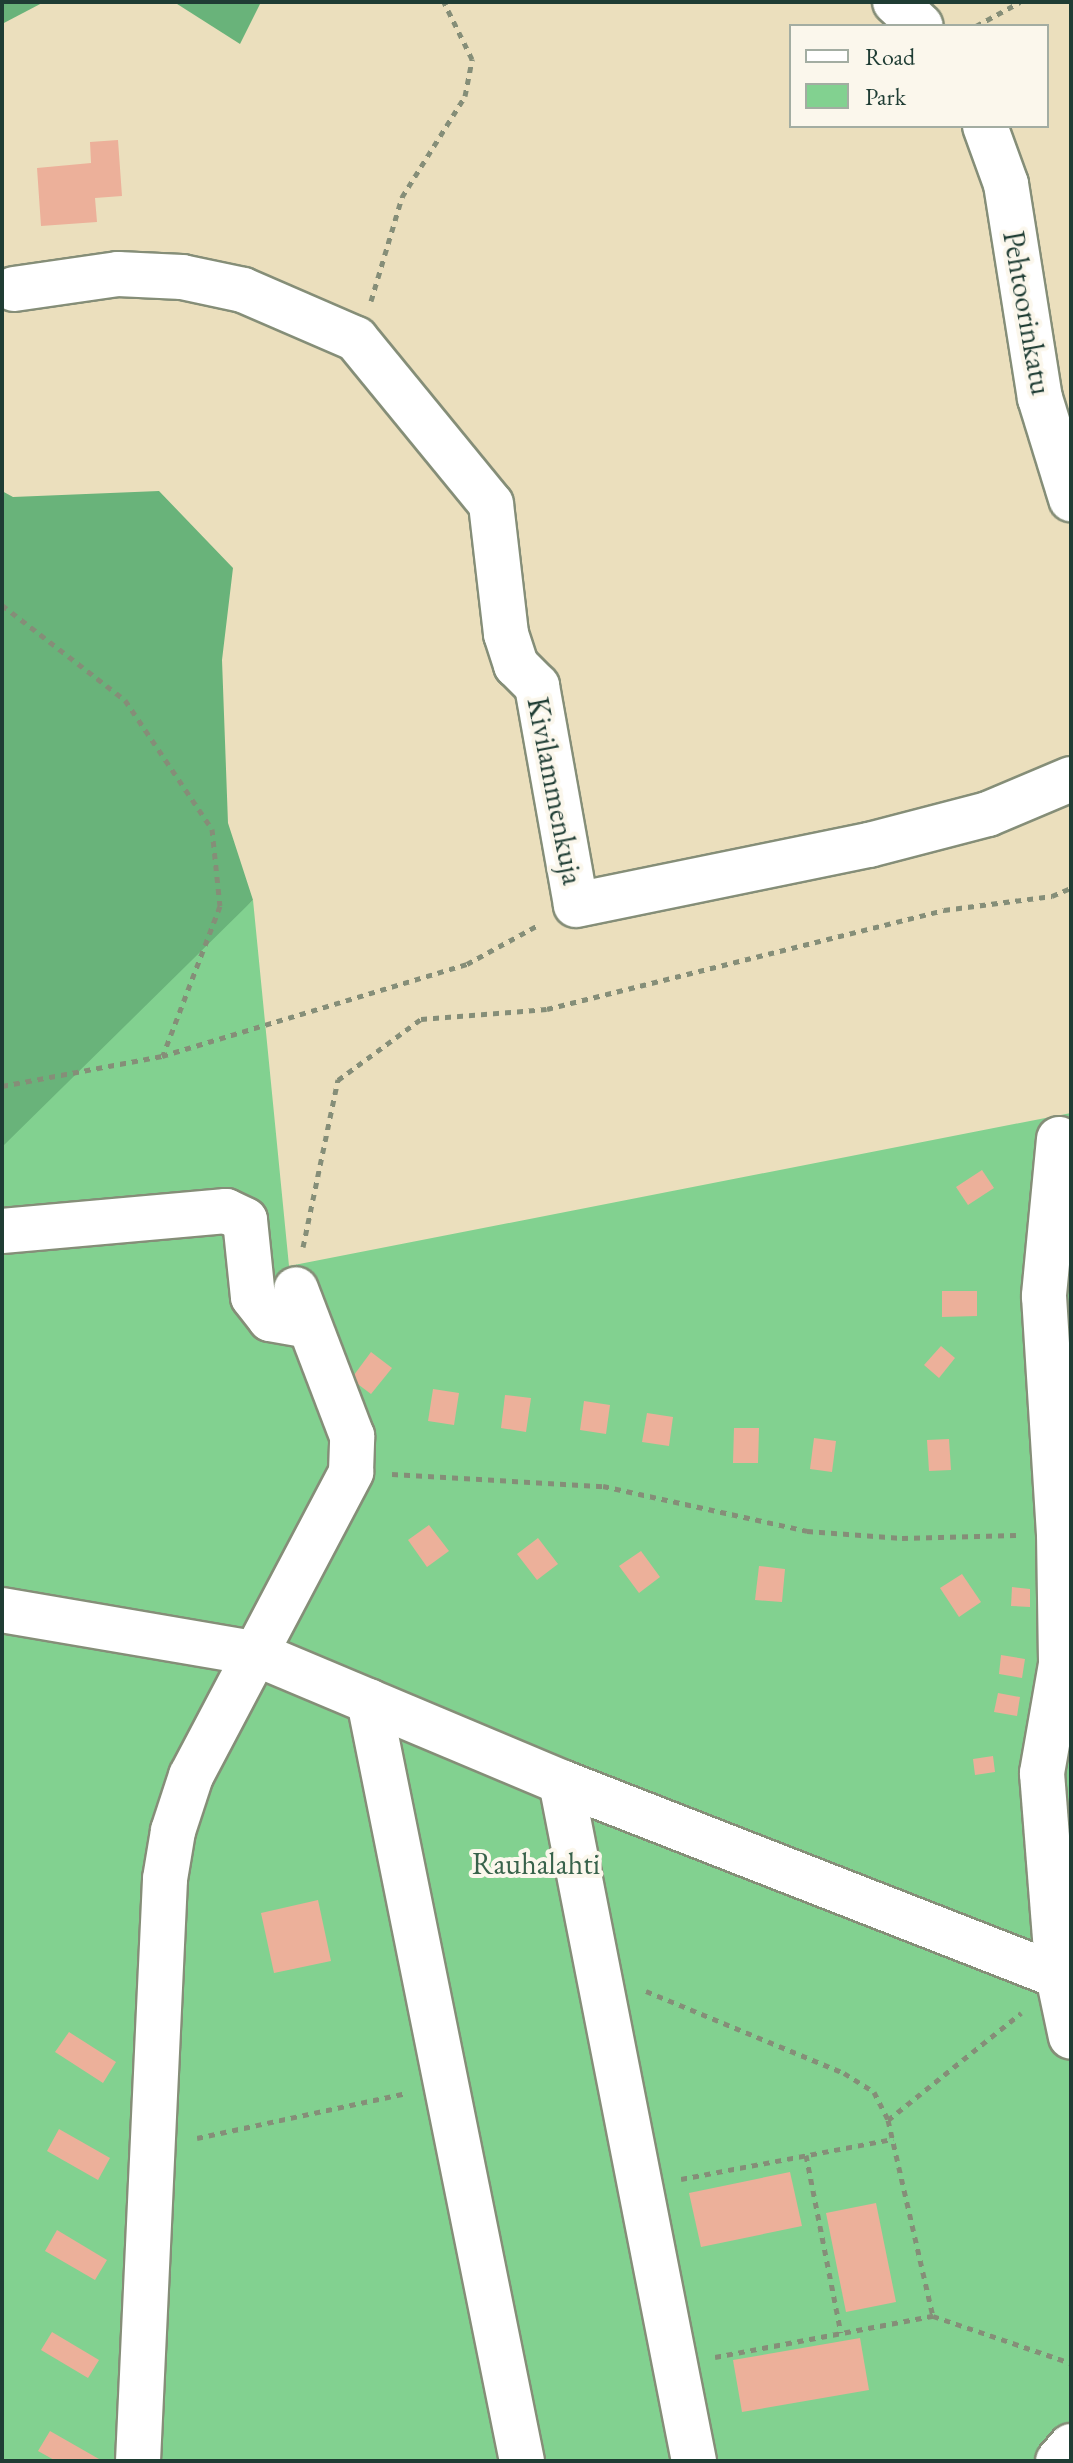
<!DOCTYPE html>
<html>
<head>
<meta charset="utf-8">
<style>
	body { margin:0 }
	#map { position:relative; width:1073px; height:2463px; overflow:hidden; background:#ebdfbd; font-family:"EB Garamond",serif }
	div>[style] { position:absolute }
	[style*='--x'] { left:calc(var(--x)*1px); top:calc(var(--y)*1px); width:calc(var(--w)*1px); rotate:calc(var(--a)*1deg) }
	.green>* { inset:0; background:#82d190 }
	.forest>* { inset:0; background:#69b37a }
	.building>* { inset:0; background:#ecb09a }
	.path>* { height:5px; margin-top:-2.5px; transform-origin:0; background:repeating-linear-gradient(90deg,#858e78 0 6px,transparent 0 12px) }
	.roads { filter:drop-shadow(2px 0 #858e78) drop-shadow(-2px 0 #858e78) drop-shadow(0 2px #858e78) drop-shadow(0 -2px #858e78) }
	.minor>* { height:44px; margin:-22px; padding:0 22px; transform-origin:22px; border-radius:22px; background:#fff }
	span { translate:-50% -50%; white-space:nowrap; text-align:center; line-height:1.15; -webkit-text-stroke:8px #fbf7ec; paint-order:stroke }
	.street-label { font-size:30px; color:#1f3d34 }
	.park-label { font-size:30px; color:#38624b }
	.frame { position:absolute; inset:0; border:4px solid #1f3d34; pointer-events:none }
	.legend { position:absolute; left:789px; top:24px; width:260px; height:104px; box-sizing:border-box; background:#fbf7ec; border:2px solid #a3ada2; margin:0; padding:10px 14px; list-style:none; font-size:24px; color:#1f3d34 }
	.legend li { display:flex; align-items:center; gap:16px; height:40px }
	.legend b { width:40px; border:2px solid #a3ada2 }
</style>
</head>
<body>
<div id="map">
	<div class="green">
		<div style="clip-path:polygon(253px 900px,289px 1266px,1071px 1113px,1071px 2461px,2px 2461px,2px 1123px)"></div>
	</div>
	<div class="forest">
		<div style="clip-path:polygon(2px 2px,44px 2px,2px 24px)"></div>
		<div style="clip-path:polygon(174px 2px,261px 2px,240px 44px)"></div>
		<div style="clip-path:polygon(2px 491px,13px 497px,159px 491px,233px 568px,222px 660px,228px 823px,253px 900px,2px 1147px)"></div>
	</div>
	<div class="building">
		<div style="clip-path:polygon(118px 140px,122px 196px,95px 198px,97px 222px,41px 226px,37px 168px,91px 163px,90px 142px)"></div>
		<div style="clip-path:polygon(982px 1170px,994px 1188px,968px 1205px,956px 1187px)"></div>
		<div style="clip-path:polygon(942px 1291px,977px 1291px,977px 1316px,942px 1317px)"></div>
		<div style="clip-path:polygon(941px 1346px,955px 1358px,939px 1378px,924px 1365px)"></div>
		<div style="clip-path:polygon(371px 1352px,392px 1368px,371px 1394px,351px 1379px)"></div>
		<div style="clip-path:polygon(433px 1389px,459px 1393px,454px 1425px,428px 1421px)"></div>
		<div style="clip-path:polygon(505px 1395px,531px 1398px,526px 1432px,501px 1428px)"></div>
		<div style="clip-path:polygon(584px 1401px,610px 1405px,606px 1434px,580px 1430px)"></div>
		<div style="clip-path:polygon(647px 1413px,673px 1417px,669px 1446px,642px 1442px)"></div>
		<div style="clip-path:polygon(734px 1428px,759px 1428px,758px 1463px,733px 1463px)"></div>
		<div style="clip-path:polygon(814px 1438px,836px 1441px,832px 1472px,810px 1469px)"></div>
		<div style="clip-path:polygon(949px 1439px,951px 1470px,929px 1471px,927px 1440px)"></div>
		<div style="clip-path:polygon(429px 1525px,449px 1551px,427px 1567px,408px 1540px)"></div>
		<div style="clip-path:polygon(538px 1538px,558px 1564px,537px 1580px,517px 1554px)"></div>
		<div style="clip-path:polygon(641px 1551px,660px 1577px,639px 1593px,619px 1566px)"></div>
		<div style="clip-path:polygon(759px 1566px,785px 1569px,782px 1602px,755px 1600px)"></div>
		<div style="clip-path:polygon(962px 1574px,981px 1602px,959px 1617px,940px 1588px)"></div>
		<div style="clip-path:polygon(1012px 1587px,1030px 1589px,1030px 1607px,1011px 1606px)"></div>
		<div style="clip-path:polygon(1001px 1655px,1025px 1659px,1022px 1678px,999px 1674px)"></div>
		<div style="clip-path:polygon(998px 1693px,1020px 1697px,1017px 1716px,994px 1712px)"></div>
		<div style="clip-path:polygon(993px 1756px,995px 1772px,975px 1775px,973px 1759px)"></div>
		<div style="clip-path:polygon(318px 1900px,331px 1961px,274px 1973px,261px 1913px)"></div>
		<div style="clip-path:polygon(69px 2032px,116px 2062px,103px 2083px,55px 2052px)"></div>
		<div style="clip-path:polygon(59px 2129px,110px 2158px,98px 2180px,47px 2151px)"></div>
		<div style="clip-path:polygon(790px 2172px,802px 2226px,701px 2247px,689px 2193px)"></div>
		<div style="clip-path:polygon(876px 2203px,896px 2302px,846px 2312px,826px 2213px)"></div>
		<div style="clip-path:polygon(57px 2230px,107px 2260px,95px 2280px,45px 2251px)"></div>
		<div style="clip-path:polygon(52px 2332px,99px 2360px,88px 2378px,41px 2350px)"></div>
		<div style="clip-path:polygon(860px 2338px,869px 2390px,742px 2412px,733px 2360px)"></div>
		<div style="clip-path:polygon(50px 2431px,99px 2459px,97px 2461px,56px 2461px,38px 2451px)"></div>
	</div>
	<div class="path">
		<div style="--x:976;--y:26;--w:50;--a:-28.6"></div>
		<div style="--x:371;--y:301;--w:109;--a:-73.4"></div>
		<div style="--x:402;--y:197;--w:119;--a:-58"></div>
		<div style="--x:465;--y:96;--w:38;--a:-79"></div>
		<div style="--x:472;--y:59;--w:64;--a:-116.2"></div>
		<div style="--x:2;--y:605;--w:155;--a:37.7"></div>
		<div style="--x:125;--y:700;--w:156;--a:56"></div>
		<div style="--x:212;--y:829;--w:77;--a:84.1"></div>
		<div style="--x:220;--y:906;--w:160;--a:110.9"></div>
		<div style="--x:2;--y:1086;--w:163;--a:-10.6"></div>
		<div style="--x:162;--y:1056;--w:319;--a:-16.8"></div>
		<div style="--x:467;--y:964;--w:83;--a:-28.7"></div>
		<div style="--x:303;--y:1247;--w:171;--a:-78.2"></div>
		<div style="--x:338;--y:1080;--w:103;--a:-36.3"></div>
		<div style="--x:421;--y:1019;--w:126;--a:-4.5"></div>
		<div style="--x:547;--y:1009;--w:409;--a:-14"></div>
		<div style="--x:944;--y:910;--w:109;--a:-7.4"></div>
		<div style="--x:1052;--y:896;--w:21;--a:-23"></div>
		<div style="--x:392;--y:1474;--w:211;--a:3.3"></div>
		<div style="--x:603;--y:1486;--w:209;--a:12.4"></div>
		<div style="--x:807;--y:1531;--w:95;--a:4.2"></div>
		<div style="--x:902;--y:1538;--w:114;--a:-1.5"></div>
		<div style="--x:646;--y:1991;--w:214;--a:22.5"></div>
		<div style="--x:844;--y:2073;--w:36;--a:32"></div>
		<div style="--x:874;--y:2092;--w:31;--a:63"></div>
		<div style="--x:888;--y:2120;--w:201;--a:77.1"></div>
		<div style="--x:888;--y:2120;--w:171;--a:-38.8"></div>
		<div style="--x:197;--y:2138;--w:211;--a:-12.1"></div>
		<div style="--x:806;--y:2155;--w:181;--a:78.9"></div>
		<div style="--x:681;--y:2179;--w:216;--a:-10.7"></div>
		<div style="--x:715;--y:2357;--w:222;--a:-10.7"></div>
		<div style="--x:933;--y:2316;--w:146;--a:18.8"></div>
	</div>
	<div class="roads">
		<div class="minor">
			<div style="--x:895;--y:2;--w:35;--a:43"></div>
			<div style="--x:985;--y:126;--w:62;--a:70.1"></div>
			<div style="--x:1006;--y:184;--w:217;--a:81"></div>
			<div style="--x:1040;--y:398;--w:106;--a:72.9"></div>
			<div style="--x:14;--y:289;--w:105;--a:-8.2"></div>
			<div style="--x:118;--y:274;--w:64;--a:2.7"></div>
			<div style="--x:182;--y:277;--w:62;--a:12"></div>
			<div style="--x:243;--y:290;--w:123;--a:23.4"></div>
			<div style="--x:356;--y:339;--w:213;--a:50.7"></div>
			<div style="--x:491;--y:504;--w:131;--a:83.4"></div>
			<div style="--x:506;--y:634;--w:33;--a:72"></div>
			<div style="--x:516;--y:665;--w:30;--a:45"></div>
			<div style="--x:537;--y:686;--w:222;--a:79.9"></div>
			<div style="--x:576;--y:905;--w:299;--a:-11.6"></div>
			<div style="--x:869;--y:845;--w:123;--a:-14.6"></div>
			<div style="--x:988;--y:814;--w:90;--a:-22.9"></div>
			<div style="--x:1059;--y:1139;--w:158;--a:95.5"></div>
			<div style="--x:1044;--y:1296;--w:238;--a:86.4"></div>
			<div style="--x:1059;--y:1534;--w:130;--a:89.1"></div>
			<div style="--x:1061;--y:1664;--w:111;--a:99.9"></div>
			<div style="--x:1042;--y:1773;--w:204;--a:85.5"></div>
			<div style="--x:1058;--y:1976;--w:62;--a:78"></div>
			<div style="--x:2;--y:1231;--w:225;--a:-5.1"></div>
			<div style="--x:226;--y:1211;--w:21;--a:25"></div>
			<div style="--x:245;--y:1220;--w:77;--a:84.1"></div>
			<div style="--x:253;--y:1297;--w:28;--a:52"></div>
			<div style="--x:270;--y:1319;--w:39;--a:10"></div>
			<div style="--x:2;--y:1610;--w:256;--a:9.7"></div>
			<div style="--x:254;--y:1653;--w:333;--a:22.8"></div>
			<div style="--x:561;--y:1782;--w:547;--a:21.32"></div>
			<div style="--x:369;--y:1701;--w:775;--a:78.62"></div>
			<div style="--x:561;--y:1782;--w:692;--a:78.92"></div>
			<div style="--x:138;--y:2461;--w:583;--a:-87.34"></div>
			<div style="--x:165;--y:1879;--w:49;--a:-80.5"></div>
			<div style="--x:173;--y:1831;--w:58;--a:-71.9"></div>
			<div style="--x:191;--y:1776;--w:344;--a:-62.2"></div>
			<div style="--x:351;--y:1472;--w:36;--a:-88"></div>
			<div style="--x:352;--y:1436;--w:157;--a:-110.9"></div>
			<div style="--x:1058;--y:2461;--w:20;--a:-49"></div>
		</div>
	</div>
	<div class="street-label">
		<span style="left:1027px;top:313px;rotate:80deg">Pehtoorinkatu</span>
		<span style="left:555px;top:791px;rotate:79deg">Kivilammenkuja</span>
	</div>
	<div class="park-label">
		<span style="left:536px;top:1864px">Rauhalahti</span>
	</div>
	<div class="frame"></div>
	<ul class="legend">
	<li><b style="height:10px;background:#fff"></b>Road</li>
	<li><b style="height:22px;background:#82d190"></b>Park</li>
	</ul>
</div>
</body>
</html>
